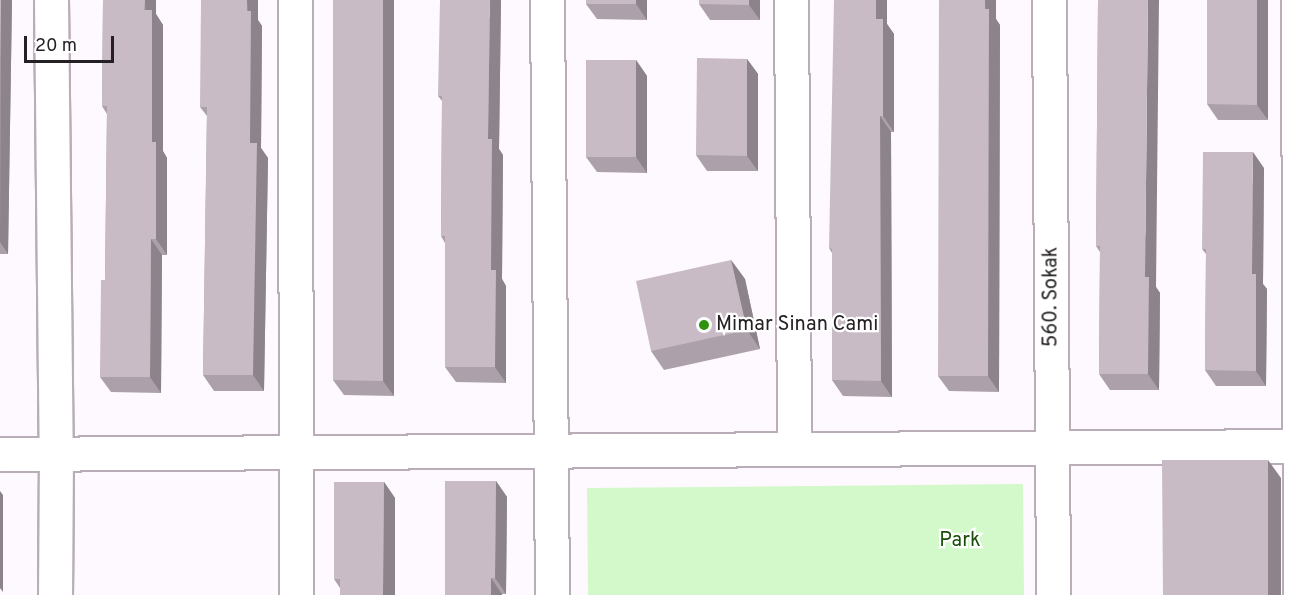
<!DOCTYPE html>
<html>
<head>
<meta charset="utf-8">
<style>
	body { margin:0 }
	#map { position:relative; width:1308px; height:595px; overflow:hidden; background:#fef9fe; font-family:Overpass,sans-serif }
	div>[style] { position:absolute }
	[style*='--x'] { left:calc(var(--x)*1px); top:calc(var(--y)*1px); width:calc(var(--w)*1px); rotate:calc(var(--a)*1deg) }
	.green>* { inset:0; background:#d3f9ca }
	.roads { filter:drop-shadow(2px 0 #b9adb8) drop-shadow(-2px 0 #b9adb8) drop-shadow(0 2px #b9adb8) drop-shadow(0 -2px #b9adb8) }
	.minor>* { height:33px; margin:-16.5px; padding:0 16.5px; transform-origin:16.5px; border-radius:16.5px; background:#fff }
	.wall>* { inset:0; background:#aca1aa }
	.shaded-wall>* { inset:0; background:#8c838b }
	.building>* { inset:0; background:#c8bbc6 }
	.dots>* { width:16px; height:16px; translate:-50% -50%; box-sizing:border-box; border:3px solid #fff; border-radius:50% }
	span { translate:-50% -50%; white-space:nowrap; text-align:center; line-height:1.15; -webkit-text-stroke:4.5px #fff; paint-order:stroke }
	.street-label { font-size:20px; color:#242024 }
	.poi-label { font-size:20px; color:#242024 }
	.left { translate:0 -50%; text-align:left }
	.park-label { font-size:20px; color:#174d07 }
	.scale { position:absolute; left:24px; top:36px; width:90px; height:27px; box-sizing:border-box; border:3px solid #242024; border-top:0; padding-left:8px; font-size:18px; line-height:21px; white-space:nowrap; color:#242024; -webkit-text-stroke:4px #fff; paint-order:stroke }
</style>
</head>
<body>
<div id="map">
	<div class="green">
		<div style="clip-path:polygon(1023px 484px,1024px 595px,588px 595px,587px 488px)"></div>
	</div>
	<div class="roads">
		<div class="minor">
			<div style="--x:51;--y:0;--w:454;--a:89.4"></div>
			<div style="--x:56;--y:454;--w:141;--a:90.4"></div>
			<div style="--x:295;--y:0;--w:595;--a:89.9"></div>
			<div style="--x:547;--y:0;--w:595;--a:89.52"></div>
			<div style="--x:791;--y:0;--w:449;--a:89.6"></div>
			<div style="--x:1049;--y:0;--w:595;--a:89.61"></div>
			<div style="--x:1298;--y:0;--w:595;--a:89.81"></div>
			<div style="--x:0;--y:454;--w:1308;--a:-0.35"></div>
		</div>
	</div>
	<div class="wall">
		<div style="clip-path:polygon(0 0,12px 0,8px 254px,0 254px)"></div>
		<div style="clip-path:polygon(103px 0,156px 0,156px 14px,163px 25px,163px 151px,167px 158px,167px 255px,162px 255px,161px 393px,111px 392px,100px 377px,105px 280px,107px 114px,102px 106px)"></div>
		<div style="clip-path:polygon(333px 0,394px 396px,344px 395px,333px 380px)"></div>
		<div style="clip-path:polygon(501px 0,499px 149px,503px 155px,502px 279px,506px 286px,506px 383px,456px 382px,445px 367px,445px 243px,441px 236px,442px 101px,438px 96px)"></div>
		<div style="clip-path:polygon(586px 0,647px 0,647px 20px,597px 19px,586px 4px)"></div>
		<div style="clip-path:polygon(760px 0,760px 20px,710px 20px,699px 4px)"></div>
		<div style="clip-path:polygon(1098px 0,1156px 287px,1160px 293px,1159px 390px,1110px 390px,1099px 374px,1100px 252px,1096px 246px)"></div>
		<div style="clip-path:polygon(1207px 0,1268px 120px,1218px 120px,1207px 104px)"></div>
		<div style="clip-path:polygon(996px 19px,1000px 25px,999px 392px,949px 391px,938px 376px)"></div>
		<div style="clip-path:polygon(258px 20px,262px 26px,261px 148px,268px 158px,264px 391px,214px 391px,203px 375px,207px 116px,200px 107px)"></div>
		<div style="clip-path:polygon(887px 24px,894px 34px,894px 132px,891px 132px,892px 397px,843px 396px,832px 380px,832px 253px,829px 248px)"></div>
		<div style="clip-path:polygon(747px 59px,758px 74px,758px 171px,707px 171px,696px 155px)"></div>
		<div style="clip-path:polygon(636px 60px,647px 76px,647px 173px,597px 172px,586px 157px)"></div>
		<div style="clip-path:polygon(1264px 168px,1263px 284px,1267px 289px,1266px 386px,1216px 386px,1205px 370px,1206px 254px,1202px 249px)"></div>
		<div style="clip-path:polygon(731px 260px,745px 279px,760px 349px,664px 370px,651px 351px)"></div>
		<div style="clip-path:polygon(496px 481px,507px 497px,506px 594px,502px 594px,502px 595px,445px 595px)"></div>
		<div style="clip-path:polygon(384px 482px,395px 498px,395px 595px,340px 595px,340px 588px,334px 579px)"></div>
	</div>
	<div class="shaded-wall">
		<div style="clip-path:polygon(1px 0,12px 0,8px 254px,0 242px)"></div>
		<div style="clip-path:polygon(145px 0,156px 0,156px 14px,163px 25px,163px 151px,167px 158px,167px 255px,156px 239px)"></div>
		<div style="clip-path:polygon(247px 0,258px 0,258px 20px,262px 26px,261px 148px,268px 158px,264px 391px,253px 375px)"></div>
		<div style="clip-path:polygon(383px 0,394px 0,394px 396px,383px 381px)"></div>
		<div style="clip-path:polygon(490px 0,501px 0,499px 149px,503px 155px,502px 279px,506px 286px,506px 383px,495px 367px,491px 270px,488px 139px)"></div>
		<div style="clip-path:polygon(636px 0,647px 0,647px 20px,636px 4px)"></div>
		<div style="clip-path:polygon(749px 0,760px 0,760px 20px,749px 5px)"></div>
		<div style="clip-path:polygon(876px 0,887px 0,887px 24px,894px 34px,894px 132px,883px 116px,876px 19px)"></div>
		<div style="clip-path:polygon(985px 0,996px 0,996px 19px,1000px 25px,999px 392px,988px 376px)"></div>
		<div style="clip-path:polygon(1148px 0,1159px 0,1156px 287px,1160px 293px,1159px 390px,1148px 374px,1145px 277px)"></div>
		<div style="clip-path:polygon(1257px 0,1268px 0,1268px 120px,1257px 105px)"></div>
		<div style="clip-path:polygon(747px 59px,758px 74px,758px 171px,747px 156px)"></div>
		<div style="clip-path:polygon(636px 60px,647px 76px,647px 173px,636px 157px)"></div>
		<div style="clip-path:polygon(880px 116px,891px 132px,892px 397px,881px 381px)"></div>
		<div style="clip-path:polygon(1253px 152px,1264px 168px,1263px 284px,1267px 289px,1266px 386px,1256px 371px,1252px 274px)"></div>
		<div style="clip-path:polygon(151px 239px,162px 255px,161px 393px,150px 377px)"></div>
		<div style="clip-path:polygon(731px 260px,745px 279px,760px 349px,747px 330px)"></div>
		<div style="clip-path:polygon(1268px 460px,1281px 478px,1281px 595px,1268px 595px)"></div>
		<div style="clip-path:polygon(496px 481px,507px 497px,506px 594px,495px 578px)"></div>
		<div style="clip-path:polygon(384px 482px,395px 498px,395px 595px,383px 595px)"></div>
		<div style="clip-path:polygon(0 491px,3px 495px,3px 592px,0 588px)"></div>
		<div style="clip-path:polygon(491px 578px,502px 594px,502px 595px,491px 595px)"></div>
	</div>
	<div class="building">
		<div style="clip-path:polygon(0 0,1px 0,0 60px)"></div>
		<div style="clip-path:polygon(103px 0,145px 0,144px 10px,152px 10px,152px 142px,156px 142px,156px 239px,151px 239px,150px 377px,100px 377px,101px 280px,105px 280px,107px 106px,102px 106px)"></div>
		<div style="clip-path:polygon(201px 0,247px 0,247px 11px,251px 11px,250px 143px,257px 143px,253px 375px,203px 375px,207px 107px,200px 107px)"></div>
		<div style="clip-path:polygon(333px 0,383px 0,383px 381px,333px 380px)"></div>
		<div style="clip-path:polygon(440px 0,490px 0,488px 139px,492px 139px,491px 270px,496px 270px,495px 367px,445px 367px,445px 236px,441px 236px,442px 96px,438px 96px)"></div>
		<div style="clip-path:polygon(586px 0,636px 0,636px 4px,586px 4px)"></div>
		<div style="clip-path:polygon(699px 0,749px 0,749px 5px,699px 4px)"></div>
		<div style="clip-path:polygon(834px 0,876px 0,876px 19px,883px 19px,883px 116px,880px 116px,881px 381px,832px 380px,832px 249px,829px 248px)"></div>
		<div style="clip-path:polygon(939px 0,985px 0,985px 9px,989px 9px,988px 376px,938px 376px)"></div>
		<div style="clip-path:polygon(1098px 0,1148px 0,1145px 277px,1149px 277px,1148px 374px,1099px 374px,1100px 246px,1096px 246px)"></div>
		<div style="clip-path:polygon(1207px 0,1257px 0,1257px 105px,1207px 104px)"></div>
		<div style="clip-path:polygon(697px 58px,747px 59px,747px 156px,696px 155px)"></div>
		<div style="clip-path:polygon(586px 60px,636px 60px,636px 157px,586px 157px)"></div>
		<div style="clip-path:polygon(1203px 152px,1253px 152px,1252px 274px,1256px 274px,1256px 371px,1205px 370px,1206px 249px,1202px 249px)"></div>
		<div style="clip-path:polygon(731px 260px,747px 330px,651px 351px,636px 281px)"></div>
		<div style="clip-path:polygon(1162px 460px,1268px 460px,1268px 595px,1163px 595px)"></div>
		<div style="clip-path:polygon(445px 481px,496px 481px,495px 578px,491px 578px,491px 595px,445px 595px)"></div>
		<div style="clip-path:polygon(334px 482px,384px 482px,383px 595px,340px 595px,340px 579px,334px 579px)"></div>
	</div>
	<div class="dots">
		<div style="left:704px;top:325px;background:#2f910d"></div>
	</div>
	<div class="street-label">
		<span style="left:1052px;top:297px;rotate:-90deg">560. Sokak</span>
	</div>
	<div class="poi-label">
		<span class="left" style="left:716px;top:325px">Mimar Sinan Cami</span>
	</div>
	<div class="park-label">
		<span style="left:960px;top:541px">Park</span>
	</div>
	<div class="scale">20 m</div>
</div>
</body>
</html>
